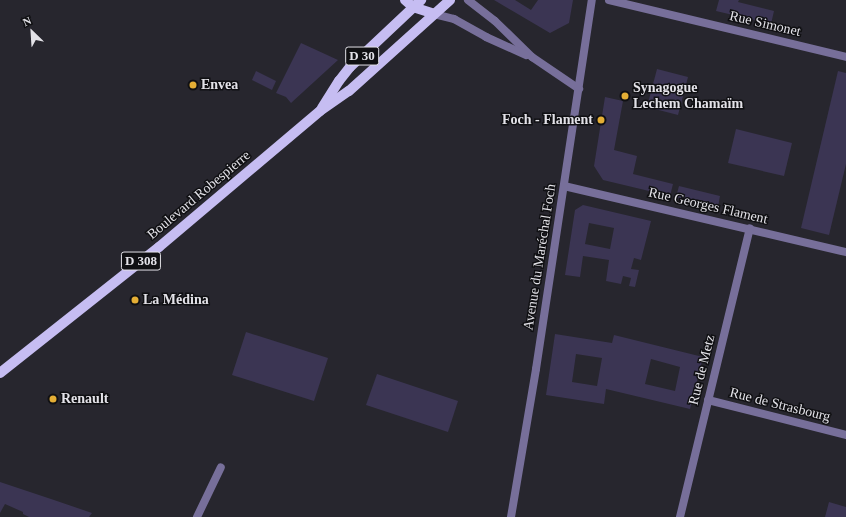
<!DOCTYPE html>
<html>
<head>
<meta charset="utf-8">
<style>
	body { margin:0 }
	#map { position:relative; width:846px; height:517px; overflow:hidden; background:#27262e; font-family:Georgia,serif }
	div>[style] { position:absolute }
	[style*='--x'] { left:calc(var(--x)*1px); top:calc(var(--y)*1px); width:calc(var(--w)*1px); rotate:calc(var(--a)*1deg) }
	.green>* { inset:0; background:#3b3553 }
	.minor>* { height:8px; margin:-4px; padding:0 4px; transform-origin:4px; border-radius:4px; background:#776f9a }
	.tertiary>* { height:8px; margin:-4px; padding:0 4px; transform-origin:4px; border-radius:4px; background:#776f9a }
	.primary>* { height:10px; margin:-5px; padding:0 5px; transform-origin:5px; border-radius:5px; background:#c6bdf2 }
	.dots>* { width:11px; height:11px; translate:-50% -50%; box-sizing:border-box; border:2px solid #101013; border-radius:50% }
	span { translate:-50% -50%; white-space:nowrap; text-align:center; line-height:1.15; -webkit-text-stroke:3px #101013; paint-order:stroke }
	.shield-label span { padding:1px 3px; background:#101013; border:1px solid; border-radius:3px; -webkit-text-stroke-width:0 }
	.shield-label { font-size:13px; color:#e3e2e8; font-weight:700 }
	.street-label { font-size:14px; color:#e3e2e8 }
	.poi-label { font-size:14px; color:#e3e2e8; font-weight:700 }
	.left { translate:0 -50%; text-align:left }
	.right { translate:-100% -50%; text-align:right }
	.north { position:absolute; left:12px; top:12px; width:40px; height:40px; -webkit-text-stroke:3px #101013; paint-order:stroke; rotate:335deg; font-size:11px; font-weight:700; line-height:16px; text-align:center; color:#e3e2e8 }
	.north::after { content:''; display:block; margin:auto; width:14px; height:18px; background:#e3e2e8; clip-path:polygon(50% 0,100% 100%,50% 72%,0 100%) }
</style>
</head>
<body>
<div id="map">
	<div class="green">
		<div style="clip-path:polygon(494px 0,515px 0,531px 10px,538px 0,573px 0,569px 23px,550px 33px)"></div>
		<div style="clip-path:polygon(719px 0,739px 0,738px 2px,774px 11px,771px 24px,716px 11px)"></div>
		<div style="clip-path:polygon(301px 43px,338px 60px,291px 103px,286px 97px,276px 93px)"></div>
		<div style="clip-path:polygon(657px 69px,688px 77px,678px 115px,647px 107px)"></div>
		<div style="clip-path:polygon(256px 71px,276px 81px,272px 90px,252px 80px)"></div>
		<div style="clip-path:polygon(838px 71px,846px 73px,846px 164px,829px 235px,801px 228px)"></div>
		<div style="clip-path:polygon(605px 97px,623px 101px,614px 150px,637px 156px,633px 174px,673px 184px,670px 196px,603px 180px,594px 166px)"></div>
		<div style="clip-path:polygon(736px 129px,792px 143px,784px 176px,728px 163px)"></div>
		<div style="clip-path:polygon(679px 186px,720px 196px,718px 207px,676px 197px)"></div>
		<div style="clip-path:polygon(evenodd,583px 205px,651px 221px,641px 260px,634px 258px,631px 269px,639px 270px,635px 287px,629px 286px,631px 278px,623px 276px,621px 284px,606px 281px,609px 260px,583px 256px,580px 277px,565px 275px,575px 210px,583px 205px,589px 223px,614px 228px,610px 249px,585px 244px,589px 223px)"></div>
		<div style="clip-path:polygon(246px 332px,328px 358px,314px 401px,232px 375px)"></div>
		<div style="clip-path:polygon(evenodd,555px 334px,612px 343px,614px 335px,703px 357px,690px 409px,606px 389px,604px 404px,546px 395px,555px 334px,576px 354px,602px 358px,597px 386px,572px 382px,576px 354px,555px 334px,651px 359px,680px 367px,675px 391px,645px 384px,651px 359px)"></div>
		<div style="clip-path:polygon(377px 374px,458px 401px,448px 432px,366px 405px)"></div>
		<div style="clip-path:polygon(0 482px,54px 500px,92px 513px,89px 517px,29px 517px,23px 514px,23px 512px,5px 504px,0 513px)"></div>
		<div style="clip-path:polygon(829px 502px,846px 507px,846px 517px,825px 517px)"></div>
	</div>
	<div class="minor">
		<div style="--x:609;--y:0;--w:244;--a:13.5"></div>
		<div style="--x:564;--y:186;--w:290;--a:13.2"></div>
		<div style="--x:708;--y:400;--w:142;--a:14.2"></div>
		<div style="--x:197;--y:517;--w:55;--a:-64.4"></div>
		<div style="--x:680;--y:517;--w:297;--a:-76.4"></div>
	</div>
	<div class="tertiary">
		<div style="--x:468;--y:0;--w:34;--a:38"></div>
		<div style="--x:495;--y:21;--w:52;--a:44.2"></div>
		<div style="--x:532;--y:57;--w:57;--a:34.2"></div>
		<div style="--x:434;--y:14;--w:21;--a:14"></div>
		<div style="--x:454;--y:19;--w:37;--a:29"></div>
		<div style="--x:486;--y:37;--w:44;--a:24.2"></div>
		<div style="--x:511;--y:517;--w:150;--a:-80.4"></div>
		<div style="--x:536;--y:369;--w:373;--a:-81.4"></div>
	</div>
	<div class="primary">
		<div style="--x:405;--y:0;--w:11;--a:41"></div>
		<div style="--x:413;--y:7;--w:22;--a:18"></div>
		<div style="--x:322;--y:108;--w:32;--a:-58"></div>
		<div style="--x:339;--y:81;--w:18;--a:-52"></div>
		<div style="--x:350;--y:67;--w:98;--a:-43.3"></div>
		<div style="--x:0;--y:373;--w:203;--a:-38.4"></div>
		<div style="--x:159;--y:247;--w:211;--a:-40.2"></div>
		<div style="--x:320;--y:111;--w:35;--a:-35"></div>
		<div style="--x:349;--y:91;--w:136;--a:-42"></div>
	</div>
	<div class="dots">
		<div style="left:193px;top:85px;background:#e4ae35"></div>
		<div style="left:625px;top:96px;background:#e4ae35"></div>
		<div style="left:601px;top:120px;background:#e4ae35"></div>
		<div style="left:135px;top:300px;background:#e4ae35"></div>
		<div style="left:53px;top:399px;background:#e4ae35"></div>
	</div>
	<div class="shield-label">
		<span style="left:362px;top:56px">D 30</span>
		<span style="left:141px;top:261px">D 308</span>
	</div>
	<div class="street-label">
		<span style="left:765px;top:24px;rotate:13deg">Rue Simonet</span>
		<span style="left:199px;top:195px;rotate:-40deg">Boulevard Robespierre</span>
		<span style="left:708px;top:206px;rotate:13deg">Rue Georges Flament</span>
		<span style="left:540px;top:257px;rotate:-81deg">Avenue du Maréchal Foch</span>
		<span style="left:702px;top:370px;rotate:-76deg">Rue de Metz</span>
		<span style="left:780px;top:405px;rotate:14deg">Rue de Strasbourg</span>
	</div>
	<div class="poi-label">
		<span class="left" style="left:201px;top:85px">Envea</span>
		<span class="left" style="left:633px;top:96px">Synagogue<br>Lechem Chamaïm</span>
		<span class="right" style="left:593px;top:120px">Foch - Flament</span>
		<span class="left" style="left:143px;top:300px">La Médina</span>
		<span class="left" style="left:61px;top:399px">Renault</span>
	</div>
	<div class="north">N</div>
</div>
</body>
</html>
